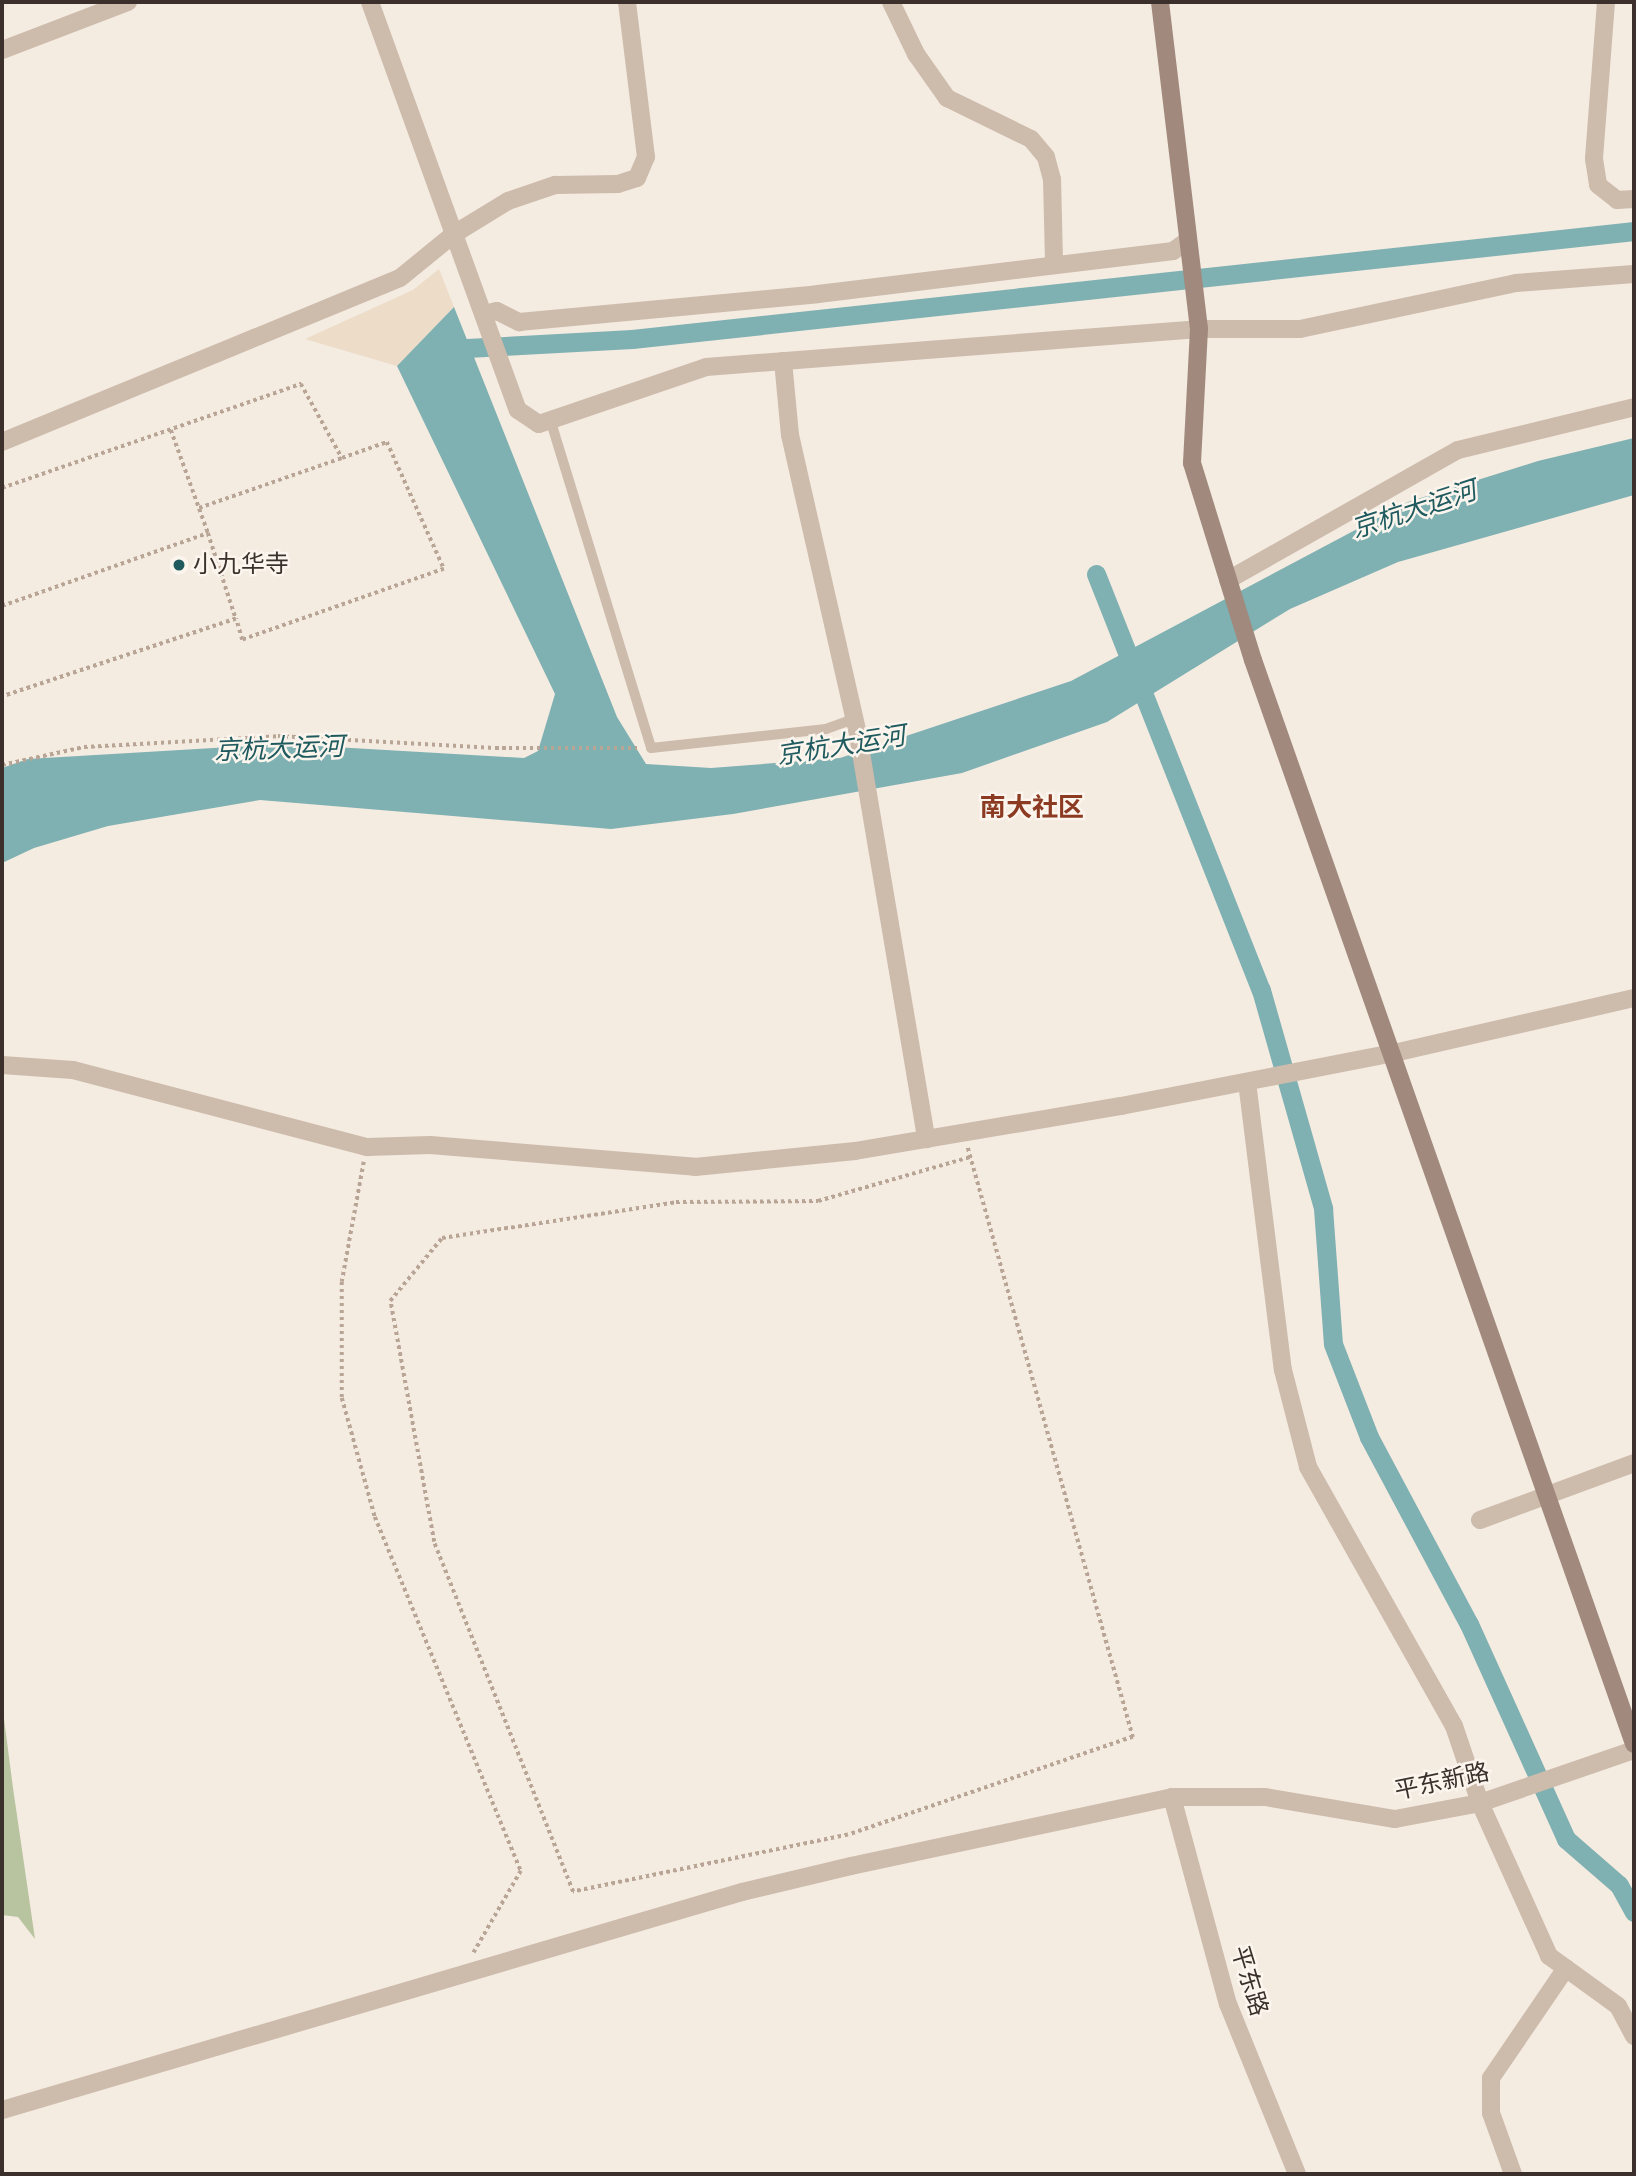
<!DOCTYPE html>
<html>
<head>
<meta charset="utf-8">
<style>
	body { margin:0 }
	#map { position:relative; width:1636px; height:2176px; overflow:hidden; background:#f4ebe1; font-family:"Nunito Sans","Noto Sans SC",sans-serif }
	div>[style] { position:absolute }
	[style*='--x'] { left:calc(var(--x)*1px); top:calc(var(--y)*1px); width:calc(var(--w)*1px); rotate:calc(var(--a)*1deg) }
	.green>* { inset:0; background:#b8c4a0 }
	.plaza>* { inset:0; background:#ecdcc8 }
	.water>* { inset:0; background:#7fb0b2 }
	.canal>* { height:19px; margin:-9.5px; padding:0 9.5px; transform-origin:9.5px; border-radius:9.5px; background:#7fb0b2 }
	.path>* { height:3.5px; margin-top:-1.75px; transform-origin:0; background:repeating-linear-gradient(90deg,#b9a596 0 3.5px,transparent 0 7px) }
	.lane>* { height:10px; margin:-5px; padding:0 5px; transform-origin:5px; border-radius:5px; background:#cdbbac }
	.street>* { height:18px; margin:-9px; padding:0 9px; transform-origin:9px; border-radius:9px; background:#cdbbac }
	.secondary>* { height:18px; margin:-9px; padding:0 9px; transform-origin:9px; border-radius:9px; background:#a18a7d }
	.dots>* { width:19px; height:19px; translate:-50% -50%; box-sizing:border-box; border:4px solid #fbf5ee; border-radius:50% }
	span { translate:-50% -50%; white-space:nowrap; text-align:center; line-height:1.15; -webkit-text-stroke:5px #fbf5ee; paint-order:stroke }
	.poi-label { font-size:24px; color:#3b302b }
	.left { translate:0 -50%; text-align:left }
	.street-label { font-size:24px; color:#3b302b }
	.water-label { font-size:26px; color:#1f5a5e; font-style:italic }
	.neighbourhood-label { font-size:26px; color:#8c3b22; font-weight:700 }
	.frame { position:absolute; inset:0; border:4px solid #3b302b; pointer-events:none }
</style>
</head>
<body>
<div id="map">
	<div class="green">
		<div style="clip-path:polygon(2px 1703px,13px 1788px,35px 1939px,18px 1917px,2px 1915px)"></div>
	</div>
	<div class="plaza">
		<div style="clip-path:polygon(439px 269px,454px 307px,397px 366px,305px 339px,413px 290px)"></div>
	</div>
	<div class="water">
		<div style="clip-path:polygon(454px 307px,617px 717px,646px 764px,711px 768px,840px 758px,1071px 681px,1408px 502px,1538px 461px,1634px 438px,1634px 495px,1398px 562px,1290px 609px,1107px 722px,962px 773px,733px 814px,611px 829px,260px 800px,108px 826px,34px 848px,2px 863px,2px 768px,28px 759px,283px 744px,524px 758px,538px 751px,555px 694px,397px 366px)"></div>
	</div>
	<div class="canal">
		<div style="--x:448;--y:365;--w:25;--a:-42"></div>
		<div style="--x:467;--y:348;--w:165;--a:-3.1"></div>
		<div style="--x:632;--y:339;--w:1008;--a:-6.15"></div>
		<div style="--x:1096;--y:574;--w:448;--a:68.4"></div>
		<div style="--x:1261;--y:990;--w:227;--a:74.1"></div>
		<div style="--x:1323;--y:1208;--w:136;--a:85.8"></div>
		<div style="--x:1333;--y:1344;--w:100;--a:68.8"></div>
		<div style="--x:1369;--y:1437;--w:212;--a:61.9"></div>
		<div style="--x:1469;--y:1624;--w:236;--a:65.7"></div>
		<div style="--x:1566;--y:1839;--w:70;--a:41"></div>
		<div style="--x:1619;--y:1885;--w:31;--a:61"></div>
	</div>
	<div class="path">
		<div style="--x:171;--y:430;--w:109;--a:70.2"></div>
		<div style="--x:2;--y:488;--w:317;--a:-19.2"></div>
		<div style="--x:301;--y:384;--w:85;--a:61"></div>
		<div style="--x:342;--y:458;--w:48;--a:-19.6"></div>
		<div style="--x:387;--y:442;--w:139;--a:65.8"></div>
		<div style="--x:444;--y:569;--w:214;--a:160.6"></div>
		<div style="--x:242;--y:640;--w:22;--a:-106"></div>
		<div style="--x:199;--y:508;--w:151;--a:-19.3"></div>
		<div style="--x:2;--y:606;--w:219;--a:-19.5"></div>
		<div style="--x:208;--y:533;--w:90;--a:72"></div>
		<div style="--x:236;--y:619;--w:247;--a:161.6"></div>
		<div style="--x:2;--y:765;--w:84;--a:-12.4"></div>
		<div style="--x:84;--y:747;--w:194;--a:-3.2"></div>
		<div style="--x:278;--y:736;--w:217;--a:3.2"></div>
		<div style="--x:495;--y:748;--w:142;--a:0"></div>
		<div style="--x:968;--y:1148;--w:612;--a:74.35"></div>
		<div style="--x:1133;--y:1737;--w:301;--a:161"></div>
		<div style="--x:848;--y:1835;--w:281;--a:168.3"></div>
		<div style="--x:573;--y:1892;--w:377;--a:-111.7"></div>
		<div style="--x:434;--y:1542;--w:245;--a:-100.3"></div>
		<div style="--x:390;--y:1301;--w:82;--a:-50.5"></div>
		<div style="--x:442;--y:1238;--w:237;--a:-8.7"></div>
		<div style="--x:676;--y:1202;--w:142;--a:-0.4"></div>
		<div style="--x:818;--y:1201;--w:158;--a:-16.1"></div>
		<div style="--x:364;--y:1162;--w:122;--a:100.4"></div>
		<div style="--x:342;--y:1282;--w:116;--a:90"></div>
		<div style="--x:342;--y:1398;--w:123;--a:74.5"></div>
		<div style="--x:375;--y:1517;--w:383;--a:67.6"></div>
		<div style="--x:521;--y:1871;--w:96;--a:120"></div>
	</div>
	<div class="lane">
		<div style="--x:550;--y:419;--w:344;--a:72.9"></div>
		<div style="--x:651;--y:748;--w:176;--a:-6.2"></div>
		<div style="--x:826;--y:729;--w:30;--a:-20"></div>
	</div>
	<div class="street">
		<div style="--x:370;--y:2;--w:434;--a:70.1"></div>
		<div style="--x:518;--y:410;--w:25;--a:34"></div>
		<div style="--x:539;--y:424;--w:176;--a:-18.8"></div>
		<div style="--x:706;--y:367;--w:494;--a:-4.4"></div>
		<div style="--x:1199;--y:329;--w:101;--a:0"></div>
		<div style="--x:1300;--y:329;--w:221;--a:-12"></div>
		<div style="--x:1516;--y:283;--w:118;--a:-4.4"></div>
		<div style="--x:891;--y:2;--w:58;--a:64.3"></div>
		<div style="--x:916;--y:54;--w:54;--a:54.8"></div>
		<div style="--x:947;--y:98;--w:93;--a:26"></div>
		<div style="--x:1031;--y:139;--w:23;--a:50"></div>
		<div style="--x:1046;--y:157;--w:23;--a:75"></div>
		<div style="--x:1052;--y:179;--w:84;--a:88.6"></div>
		<div style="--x:1606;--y:2;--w:157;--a:94.4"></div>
		<div style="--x:1594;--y:159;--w:26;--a:81"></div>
		<div style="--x:1598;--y:185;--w:24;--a:38"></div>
		<div style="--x:1617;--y:200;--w:17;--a:-3"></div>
		<div style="--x:2;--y:50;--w:135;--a:-20.9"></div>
		<div style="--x:484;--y:314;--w:13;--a:-13"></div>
		<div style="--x:497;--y:311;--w:25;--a:27"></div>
		<div style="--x:519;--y:322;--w:300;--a:-5.3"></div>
		<div style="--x:818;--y:294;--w:358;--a:-6.9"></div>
		<div style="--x:1173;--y:251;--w:17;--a:-36"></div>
		<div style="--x:783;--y:361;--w:74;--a:84.6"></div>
		<div style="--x:790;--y:435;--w:308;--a:77.2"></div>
		<div style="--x:858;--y:735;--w:410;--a:80.4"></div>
		<div style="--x:2;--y:442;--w:430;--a:-22.4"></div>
		<div style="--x:400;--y:278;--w:70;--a:-39.2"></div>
		<div style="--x:454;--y:234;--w:63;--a:-31.4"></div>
		<div style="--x:508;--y:201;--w:50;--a:-18.8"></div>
		<div style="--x:555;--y:185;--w:63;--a:-0.9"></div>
		<div style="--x:618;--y:184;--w:20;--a:-18"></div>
		<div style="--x:637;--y:178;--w:23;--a:-67"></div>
		<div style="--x:646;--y:157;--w:156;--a:-97"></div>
		<div style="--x:1228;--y:580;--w:264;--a:-29.5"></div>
		<div style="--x:1458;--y:450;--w:181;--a:-13.7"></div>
		<div style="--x:2;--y:1065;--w:71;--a:4"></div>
		<div style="--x:73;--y:1070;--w:304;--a:14.7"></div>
		<div style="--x:367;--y:1147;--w:63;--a:-1.8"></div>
		<div style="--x:430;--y:1145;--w:266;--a:4.7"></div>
		<div style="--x:695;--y:1167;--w:161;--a:-5.7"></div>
		<div style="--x:855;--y:1151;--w:270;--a:-9.6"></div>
		<div style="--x:1121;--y:1106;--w:278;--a:-11"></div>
		<div style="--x:1394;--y:1053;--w:246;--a:-12.9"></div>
		<div style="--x:1247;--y:1082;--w:290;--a:82.9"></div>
		<div style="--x:1283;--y:1370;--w:100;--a:75.5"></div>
		<div style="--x:1308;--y:1467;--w:297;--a:60.6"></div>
		<div style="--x:1454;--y:1726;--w:81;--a:71.3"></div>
		<div style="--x:1480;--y:1803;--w:168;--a:65.7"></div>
		<div style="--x:1549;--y:1956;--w:85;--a:35.9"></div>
		<div style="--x:1618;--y:2006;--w:34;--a:62"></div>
		<div style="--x:1480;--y:1520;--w:164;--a:-20.3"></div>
		<div style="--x:1172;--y:1797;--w:214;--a:74.9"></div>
		<div style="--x:1228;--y:2004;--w:183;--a:67.9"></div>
		<div style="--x:2;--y:2110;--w:771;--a:-16.41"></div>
		<div style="--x:742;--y:1892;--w:112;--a:-13.4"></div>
		<div style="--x:851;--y:1866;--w:328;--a:-12.1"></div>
		<div style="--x:1172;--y:1797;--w:93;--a:0"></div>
		<div style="--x:1265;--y:1797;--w:132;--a:9.6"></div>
		<div style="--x:1395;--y:1819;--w:86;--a:-10.7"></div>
		<div style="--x:1480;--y:1803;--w:163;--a:-19"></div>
		<div style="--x:1513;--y:2174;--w:65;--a:-109.8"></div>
		<div style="--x:1491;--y:2113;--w:35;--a:-90"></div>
		<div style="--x:1491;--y:2078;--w:133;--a:-55.7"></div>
	</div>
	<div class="secondary">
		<div style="--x:1160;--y:2;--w:329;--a:83.2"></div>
		<div style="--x:1199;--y:329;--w:134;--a:93"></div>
		<div style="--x:1192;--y:463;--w:206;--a:72.8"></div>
		<div style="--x:1253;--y:660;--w:1149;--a:70.63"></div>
	</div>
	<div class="dots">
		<div style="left:179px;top:565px;background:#1f5a5e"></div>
	</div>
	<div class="poi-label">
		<span class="left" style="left:193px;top:565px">小九华寺</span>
	</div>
	<div class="street-label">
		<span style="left:1442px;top:1782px;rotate:-12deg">平东新路</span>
		<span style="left:1249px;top:1981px;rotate:73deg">平东路</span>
	</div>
	<div class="water-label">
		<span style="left:1414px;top:510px;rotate:-18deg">京杭大运河</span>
		<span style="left:841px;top:746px;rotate:-9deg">京杭大运河</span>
		<span style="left:279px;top:749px;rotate:-2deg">京杭大运河</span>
	</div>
	<div class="neighbourhood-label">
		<span style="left:1032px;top:808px">南大社区</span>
	</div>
	<div class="frame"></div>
</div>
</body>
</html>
